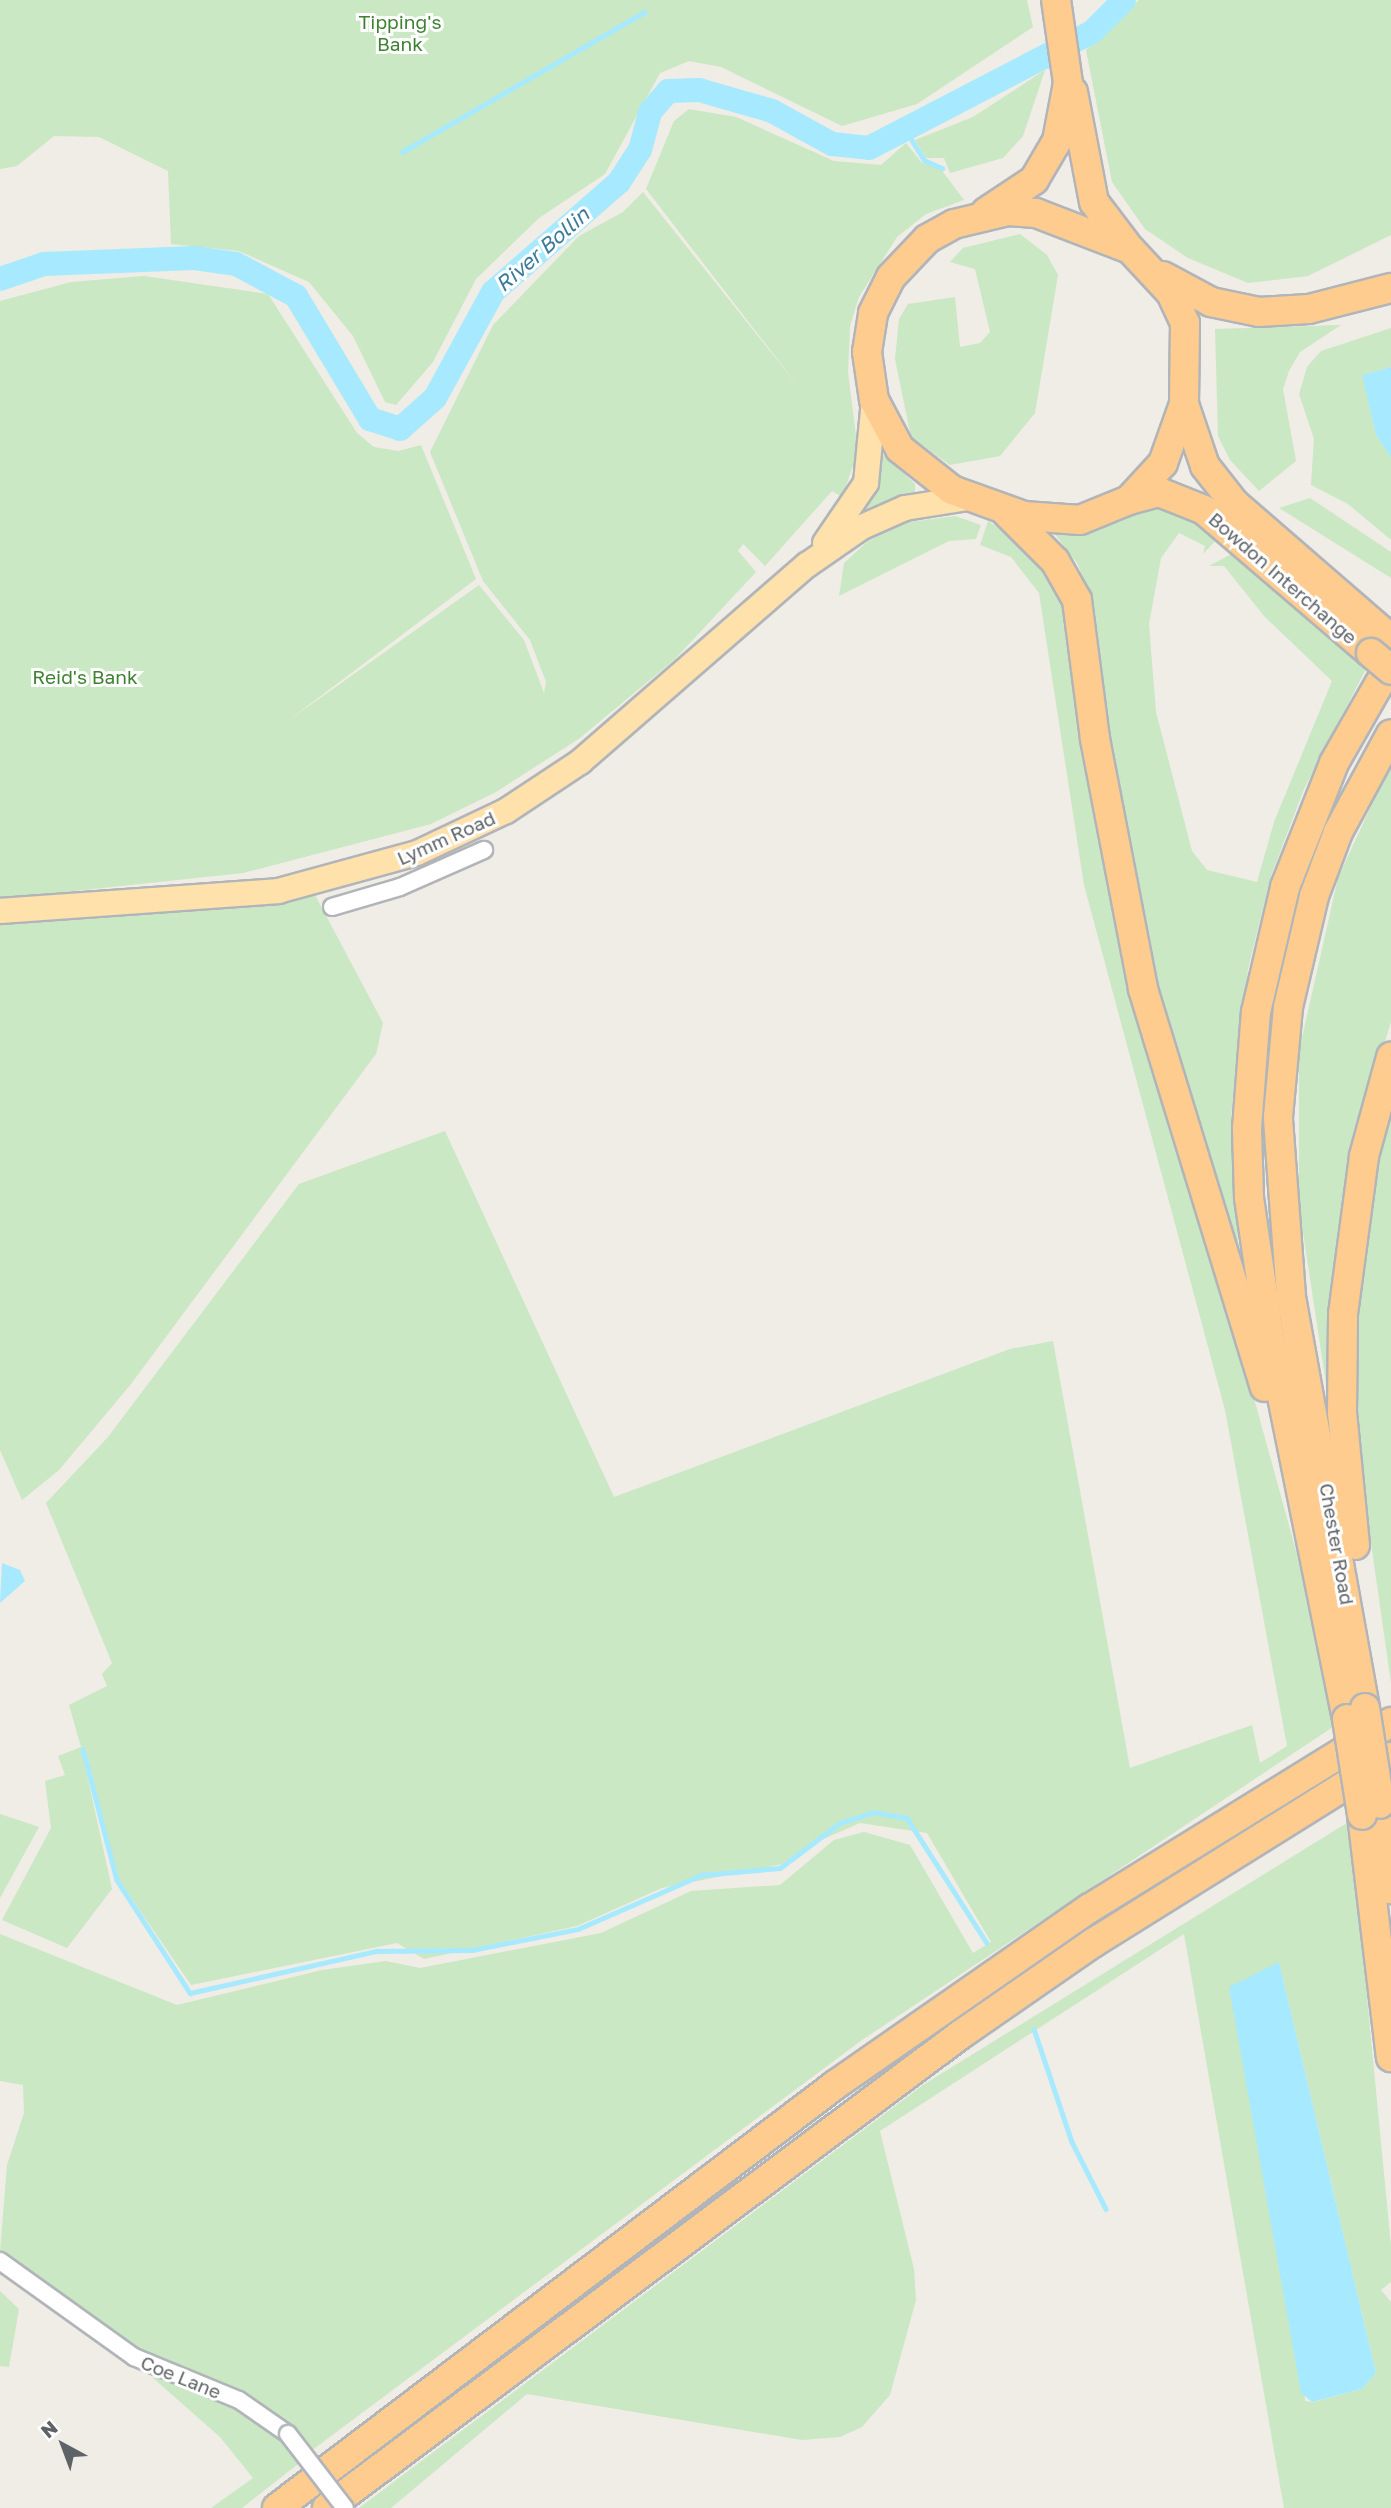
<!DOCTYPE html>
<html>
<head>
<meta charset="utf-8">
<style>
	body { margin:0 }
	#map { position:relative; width:1391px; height:2508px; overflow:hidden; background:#f0ece6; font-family:"Golos Text",sans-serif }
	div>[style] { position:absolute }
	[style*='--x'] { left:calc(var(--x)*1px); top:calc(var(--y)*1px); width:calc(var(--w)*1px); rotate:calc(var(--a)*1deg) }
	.green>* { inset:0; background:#cae8c3 }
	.water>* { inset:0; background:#a7eaff }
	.stream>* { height:4.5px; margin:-2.25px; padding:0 2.25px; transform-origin:2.25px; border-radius:2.25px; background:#a7eaff }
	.river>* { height:24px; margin:-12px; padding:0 12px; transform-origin:12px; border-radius:12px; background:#a7eaff }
	.roads { filter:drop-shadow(2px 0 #b1b5b9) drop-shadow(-2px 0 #b1b5b9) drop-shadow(0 2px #b1b5b9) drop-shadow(0 -2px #b1b5b9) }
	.street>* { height:16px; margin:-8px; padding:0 8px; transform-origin:8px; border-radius:8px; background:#fff }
	.primary>* { height:24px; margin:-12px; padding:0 12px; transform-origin:12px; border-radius:12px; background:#ffe1ac }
	.highway>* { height:28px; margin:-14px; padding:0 14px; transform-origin:14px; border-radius:14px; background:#fecc8f }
	.bridges { filter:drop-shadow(2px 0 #b1b5b9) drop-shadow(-2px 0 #b1b5b9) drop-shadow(0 2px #b1b5b9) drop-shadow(0 -2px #b1b5b9) }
	.street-bridge>* { height:16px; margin:-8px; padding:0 8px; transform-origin:8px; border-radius:8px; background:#fff }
	.highway-bridge>* { height:28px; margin:-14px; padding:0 14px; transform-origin:14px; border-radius:14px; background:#fecc8f }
	span { translate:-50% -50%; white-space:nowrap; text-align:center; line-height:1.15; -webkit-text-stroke:6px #fff; paint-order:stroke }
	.park-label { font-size:19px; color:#3e8132 }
	.street-label { font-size:19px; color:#5e6367 }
	.water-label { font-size:21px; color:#3a7b99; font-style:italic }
	.north { position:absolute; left:28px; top:2410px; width:70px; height:70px; -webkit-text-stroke:5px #fff; paint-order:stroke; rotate:319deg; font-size:19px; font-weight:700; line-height:28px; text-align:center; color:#5e6367 }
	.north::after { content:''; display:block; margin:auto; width:24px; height:32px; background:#5e6367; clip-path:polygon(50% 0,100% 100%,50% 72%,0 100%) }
</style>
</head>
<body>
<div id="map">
	<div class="green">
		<div style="clip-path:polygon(0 0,1027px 0,1033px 27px,917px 104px,842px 126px,721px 67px,689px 61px,660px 73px,605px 174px,539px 218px,476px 279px,433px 362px,396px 405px,385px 402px,353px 336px,309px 282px,239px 251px,171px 244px,168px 171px,99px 137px,54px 136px,17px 166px,0 169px)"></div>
		<div style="clip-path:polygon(1139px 0,1391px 0,1391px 235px,1308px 276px,1248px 283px,1188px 258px,1145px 229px,1112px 182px,1086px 50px)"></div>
		<div style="clip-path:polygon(1045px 70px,1023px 136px,1003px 158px,950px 173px,944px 158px,926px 158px,915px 140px,973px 117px)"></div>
		<div style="clip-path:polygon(689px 109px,736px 117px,834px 161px,881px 165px,906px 143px,922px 163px,937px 164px,964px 200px,926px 214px,897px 237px,859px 297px,850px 326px,848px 372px,858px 452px,842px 497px,832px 491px,765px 566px,743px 544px,738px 551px,756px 572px,675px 659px,580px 738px,496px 792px,431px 824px,243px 873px,0 899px,0 301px,71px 282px,144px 276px,268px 294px,357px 433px,374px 447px,398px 451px,421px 445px,476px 579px,285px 723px,479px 585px,524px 640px,544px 693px,546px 682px,530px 640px,483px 581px,430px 452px,493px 325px,579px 236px,623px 212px,643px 192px,798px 386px,646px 189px,674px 121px)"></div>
		<div style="clip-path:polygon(1020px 234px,1047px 255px,1058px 275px,1035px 413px,1000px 456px,950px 465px,911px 437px,895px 359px,899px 319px,908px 304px,955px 297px,960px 347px,980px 343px,990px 332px,975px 269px,950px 262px,963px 248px)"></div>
		<div style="clip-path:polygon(1341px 325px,1300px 352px,1289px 371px,1283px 389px,1296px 461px,1259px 491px,1230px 460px,1218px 436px,1215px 329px)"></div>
		<div style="clip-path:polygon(1391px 328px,1391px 367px,1363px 375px,1376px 435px,1391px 458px,1391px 540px,1348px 504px,1311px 485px,1314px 439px,1299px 394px,1307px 367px,1321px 351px)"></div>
		<div style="clip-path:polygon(881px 452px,915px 484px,915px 493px,856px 516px)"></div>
		<div style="clip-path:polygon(1310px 498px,1391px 552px,1391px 578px,1279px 508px)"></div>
		<div style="clip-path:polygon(1159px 504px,1203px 523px,1217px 539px,1203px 554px,1205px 546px,1179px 533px,1161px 558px,1149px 624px,1156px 712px,1192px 851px,1207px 870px,1257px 882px,1274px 822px,1332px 681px,1264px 616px,1224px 566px,1209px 566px,1237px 551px,1366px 669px,1304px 789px,1271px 876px,1248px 969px,1231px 1116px,1239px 1257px,1163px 1027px,1119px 811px,1094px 603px,1077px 563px,1054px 533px,1120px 522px)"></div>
		<div style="clip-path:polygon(955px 516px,981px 525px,976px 539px,949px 541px,839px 596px,844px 563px,867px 542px,894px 524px)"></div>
		<div style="clip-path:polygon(988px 521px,1029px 547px,1063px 595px,1080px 736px,1106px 861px,1296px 1551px,1336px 1725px,862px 2040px,311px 2451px,293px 2431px,137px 2350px,0 2252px,7px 2165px,24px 2113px,23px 2085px,0 2081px,0 1934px,177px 2005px,322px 1970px,386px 1961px,420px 1968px,601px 1933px,691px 1891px,780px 1885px,834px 1840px,864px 1832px,910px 1845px,973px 1953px,991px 1942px,927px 1833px,860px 1823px,819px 1841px,793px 1862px,662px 1888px,577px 1926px,424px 1959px,397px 1943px,191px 1985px,119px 1880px,69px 1705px,107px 1686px,102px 1674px,112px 1663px,46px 1503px,108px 1437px,299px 1184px,445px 1131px,614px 1497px,1010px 1349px,1053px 1341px,1130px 1768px,1252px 1725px,1260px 1763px,1287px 1746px,1225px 1410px,1084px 885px,1039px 593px,1011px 557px,980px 545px)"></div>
		<div style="clip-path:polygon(1391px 763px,1391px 1022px,1363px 1110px,1328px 1397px,1299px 1206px,1299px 1051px,1338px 878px)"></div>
		<div style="clip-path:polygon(314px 893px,383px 1023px,376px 1054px,131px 1384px,59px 1470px,22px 1500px,0 1450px,0 922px)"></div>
		<div style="clip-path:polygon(1391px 1096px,1391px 1683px,1353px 1417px,1354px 1297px)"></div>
		<div style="clip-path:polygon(81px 1747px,112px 1889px,67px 1948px,2px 1920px,51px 1828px,45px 1781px,65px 1775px,58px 1756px)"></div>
		<div style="clip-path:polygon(0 1814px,39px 1827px,0 1898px)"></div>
		<div style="clip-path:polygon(evenodd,1350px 1821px,1391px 2246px,1391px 2282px,1381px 2290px,1391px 2302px,1391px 2508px,1284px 2508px,1184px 1934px,880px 2131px,914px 2269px,916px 2300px,890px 2395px,862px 2427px,840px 2437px,802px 2440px,527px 2394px,391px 2508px,359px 2508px,923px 2085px,1350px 1821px,1279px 1962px,1376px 2373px,1362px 2389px,1313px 2402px,1305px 2401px,1279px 1962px)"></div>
		<div style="clip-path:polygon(0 2291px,19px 2309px,9px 2367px,0 2366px)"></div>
		<div style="clip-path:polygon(162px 2377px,263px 2416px,302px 2461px,242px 2508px,211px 2508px,253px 2478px,220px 2437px,153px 2378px)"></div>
	</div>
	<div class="water">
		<div style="clip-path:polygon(1391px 367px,1391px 458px,1376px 435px,1362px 375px)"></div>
		<div style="clip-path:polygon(2px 1563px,20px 1570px,25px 1581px,0 1603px)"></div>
		<div style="clip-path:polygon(1279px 1962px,1376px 2373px,1362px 2389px,1312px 2402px,1301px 2393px,1229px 1987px)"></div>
	</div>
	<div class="stream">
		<div style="--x:905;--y:129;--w:36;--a:58"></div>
		<div style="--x:924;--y:160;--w:20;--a:24"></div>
		<div style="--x:402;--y:152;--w:280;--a:-30"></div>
		<div style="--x:83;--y:1749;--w:135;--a:75.5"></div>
		<div style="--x:117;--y:1880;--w:135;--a:57.1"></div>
		<div style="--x:190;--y:1993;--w:191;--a:-12.7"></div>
		<div style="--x:376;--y:1951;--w:96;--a:-0.6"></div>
		<div style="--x:472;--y:1950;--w:108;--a:-11.2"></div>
		<div style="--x:578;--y:1929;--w:134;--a:-23.7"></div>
		<div style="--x:701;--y:1875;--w:79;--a:-5.1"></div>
		<div style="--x:780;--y:1868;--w:75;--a:-36.9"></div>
		<div style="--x:840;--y:1823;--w:35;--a:-18"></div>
		<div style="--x:873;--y:1812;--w:35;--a:10"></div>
		<div style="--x:907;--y:1818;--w:148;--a:57.4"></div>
		<div style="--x:1034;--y:2029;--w:119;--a:71.4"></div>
		<div style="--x:1072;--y:2142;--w:75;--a:63.1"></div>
	</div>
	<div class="river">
		<div style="--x:0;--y:279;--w:46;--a:-18.8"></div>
		<div style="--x:44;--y:264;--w:150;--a:-2.3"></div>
		<div style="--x:194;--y:258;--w:42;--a:8.1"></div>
		<div style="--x:236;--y:264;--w:68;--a:28.1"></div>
		<div style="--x:296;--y:296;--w:144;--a:59"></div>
		<div style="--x:370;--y:419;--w:32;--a:18"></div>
		<div style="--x:400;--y:429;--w:47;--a:-41.5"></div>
		<div style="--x:435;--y:398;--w:121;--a:-61.3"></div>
		<div style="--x:493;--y:292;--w:167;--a:-41.1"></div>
		<div style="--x:619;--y:182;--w:38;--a:-57"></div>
		<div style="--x:640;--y:150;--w:39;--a:-75"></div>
		<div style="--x:650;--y:112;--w:28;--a:-49"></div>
		<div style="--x:668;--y:91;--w:31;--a:-2"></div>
		<div style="--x:699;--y:90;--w:76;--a:16"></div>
		<div style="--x:772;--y:111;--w:68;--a:28.8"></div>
		<div style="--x:832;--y:144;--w:37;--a:6"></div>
		<div style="--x:869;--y:148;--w:251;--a:-27.5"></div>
		<div style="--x:1092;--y:32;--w:45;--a:-45"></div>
	</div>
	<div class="roads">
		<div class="street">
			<div style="--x:332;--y:907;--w:71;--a:-16.4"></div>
			<div style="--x:400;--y:887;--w:92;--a:-23.8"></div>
			<div style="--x:0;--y:2261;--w:165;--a:35.6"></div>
			<div style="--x:134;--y:2357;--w:113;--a:22.3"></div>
			<div style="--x:239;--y:2400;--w:60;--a:34.8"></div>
		</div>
		<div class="primary">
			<div style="--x:825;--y:543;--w:73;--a:-55.7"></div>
			<div style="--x:866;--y:483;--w:83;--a:-84.5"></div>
			<div style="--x:0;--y:911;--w:279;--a:-4.1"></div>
			<div style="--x:278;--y:891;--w:144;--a:-15.3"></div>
			<div style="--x:417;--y:853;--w:98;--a:-25.3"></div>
			<div style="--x:506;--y:811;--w:89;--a:-33.5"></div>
			<div style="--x:580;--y:762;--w:301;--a:-41"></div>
			<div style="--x:807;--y:565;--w:67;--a:-34.6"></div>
			<div style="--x:862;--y:527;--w:47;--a:-23.8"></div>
			<div style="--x:905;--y:508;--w:64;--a:-9"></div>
		</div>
		<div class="highway">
			<div style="--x:1073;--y:92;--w:112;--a:79.2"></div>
			<div style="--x:1094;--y:202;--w:53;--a:52.7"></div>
			<div style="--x:1008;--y:211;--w:28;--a:4"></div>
			<div style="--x:1036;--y:213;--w:101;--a:21"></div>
			<div style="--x:1130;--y:249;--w:60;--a:47"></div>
			<div style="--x:1171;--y:293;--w:33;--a:65"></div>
			<div style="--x:1185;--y:323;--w:81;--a:90.7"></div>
			<div style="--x:1184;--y:404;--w:63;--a:109.6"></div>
			<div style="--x:1163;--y:463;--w:50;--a:132.6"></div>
			<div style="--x:1129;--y:500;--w:53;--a:157.8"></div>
			<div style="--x:1080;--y:520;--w:56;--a:-175.9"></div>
			<div style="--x:1024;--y:516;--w:77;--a:-160.1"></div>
			<div style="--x:952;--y:490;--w:66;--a:-141.7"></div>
			<div style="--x:900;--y:449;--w:55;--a:-118"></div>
			<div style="--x:874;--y:400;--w:49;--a:-98.3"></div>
			<div style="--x:867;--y:352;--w:39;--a:-81"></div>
			<div style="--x:873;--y:313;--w:40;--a:-63.4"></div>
			<div style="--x:891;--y:277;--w:52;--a:-46.5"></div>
			<div style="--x:927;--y:239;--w:31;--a:-29"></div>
			<div style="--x:954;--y:224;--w:56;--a:-13.5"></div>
			<div style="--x:986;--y:212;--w:58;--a:-33.7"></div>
			<div style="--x:1034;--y:180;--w:45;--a:-59.5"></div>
			<div style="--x:1057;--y:141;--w:59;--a:-79.3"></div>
			<div style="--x:1068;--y:83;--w:84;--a:-98.2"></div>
			<div style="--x:1163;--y:276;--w:55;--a:28.4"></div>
			<div style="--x:1211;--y:302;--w:49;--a:11.8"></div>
			<div style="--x:1259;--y:312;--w:50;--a:-3.4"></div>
			<div style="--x:1309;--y:309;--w:85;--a:-14.4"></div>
			<div style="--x:1184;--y:404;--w:65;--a:71.3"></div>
			<div style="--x:1205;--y:466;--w:47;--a:51.9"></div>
			<div style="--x:1234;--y:503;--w:208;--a:40.9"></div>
			<div style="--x:1129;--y:500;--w:31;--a:-15"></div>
			<div style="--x:1159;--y:492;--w:48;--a:21.8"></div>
			<div style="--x:1204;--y:510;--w:220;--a:40.6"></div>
			<div style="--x:1006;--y:512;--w:69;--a:45"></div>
			<div style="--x:1055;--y:561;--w:45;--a:60.6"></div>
			<div style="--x:1077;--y:600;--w:140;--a:82.6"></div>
			<div style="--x:1095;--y:739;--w:255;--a:79.1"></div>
			<div style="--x:1143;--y:989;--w:416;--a:73"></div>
			<div style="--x:1355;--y:1545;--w:133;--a:-95.6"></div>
			<div style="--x:1342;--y:1413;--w:99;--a:-89.4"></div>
			<div style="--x:1343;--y:1314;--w:159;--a:-82.4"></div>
			<div style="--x:1364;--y:1156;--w:103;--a:-74.7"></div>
			<div style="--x:1365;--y:1708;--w:419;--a:-100.2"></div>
			<div style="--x:1291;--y:1296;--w:179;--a:-94.2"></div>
			<div style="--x:1278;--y:1117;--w:110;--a:-84.8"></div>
			<div style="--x:1288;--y:1007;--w:114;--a:-76.8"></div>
			<div style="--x:1314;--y:896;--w:68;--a:-69.4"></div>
			<div style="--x:1338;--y:832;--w:111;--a:-61.6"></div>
			<div style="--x:1347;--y:1719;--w:399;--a:-101.4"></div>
			<div style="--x:1268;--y:1328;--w:132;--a:-98.3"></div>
			<div style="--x:1249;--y:1197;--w:69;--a:-91.7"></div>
			<div style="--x:1247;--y:1128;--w:116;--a:-85.6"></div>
			<div style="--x:1256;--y:1012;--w:128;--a:-76.9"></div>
			<div style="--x:1285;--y:887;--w:133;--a:-68.4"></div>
			<div style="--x:1334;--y:763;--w:115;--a:-60.3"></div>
			<div style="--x:1380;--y:1804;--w:86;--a:82.6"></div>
			<div style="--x:1362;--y:1815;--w:244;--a:83.2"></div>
			<div style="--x:277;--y:2508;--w:700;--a:-37.16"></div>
			<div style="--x:835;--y:2085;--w:310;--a:-34.8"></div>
			<div style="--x:1090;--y:1908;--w:354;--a:-31.7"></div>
			<div style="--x:327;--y:2508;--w:790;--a:-36.77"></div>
			<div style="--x:960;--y:2035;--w:162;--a:-34.7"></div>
			<div style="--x:1093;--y:1943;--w:351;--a:-32"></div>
		</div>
	</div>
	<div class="bridges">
		<div class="street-bridge">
			<div style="--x:288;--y:2434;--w:93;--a:52.4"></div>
		</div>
		<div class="highway-bridge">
			<div style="--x:1371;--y:653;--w:26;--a:40"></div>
			<div style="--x:1365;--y:1708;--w:97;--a:81.1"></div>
			<div style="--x:1347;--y:1719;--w:97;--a:81.1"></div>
		</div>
	</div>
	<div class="park-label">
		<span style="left:400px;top:33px">Tipping's<br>Bank</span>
		<span style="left:85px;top:677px">Reid's Bank</span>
	</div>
	<div class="street-label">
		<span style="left:1283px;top:578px;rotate:41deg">Bowdon Interchange</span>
		<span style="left:446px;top:838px;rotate:-24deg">Lymm Road</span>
		<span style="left:1337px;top:1544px;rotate:80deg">Chester Road</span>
		<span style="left:181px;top:2377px;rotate:22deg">Coe Lane</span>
	</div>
	<div class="water-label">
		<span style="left:542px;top:249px;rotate:-41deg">River Bollin</span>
	</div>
	<div class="north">N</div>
</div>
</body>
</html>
